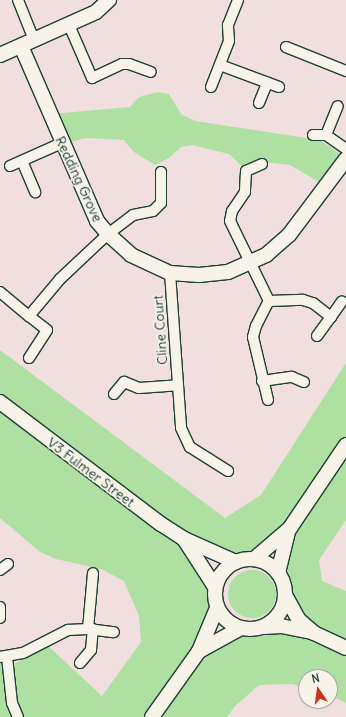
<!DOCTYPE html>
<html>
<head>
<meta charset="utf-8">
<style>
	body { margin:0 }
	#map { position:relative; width:346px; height:717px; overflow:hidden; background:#f1dfdf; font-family:Delius,sans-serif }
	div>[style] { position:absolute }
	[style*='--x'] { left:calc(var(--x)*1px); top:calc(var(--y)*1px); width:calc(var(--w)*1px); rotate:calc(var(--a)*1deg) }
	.green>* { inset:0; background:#aee0a1 }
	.round { border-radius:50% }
	.roads { filter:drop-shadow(1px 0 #1f3d34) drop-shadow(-1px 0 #1f3d34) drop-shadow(0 1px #1f3d34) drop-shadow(0 -1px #1f3d34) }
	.street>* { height:10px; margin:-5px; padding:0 5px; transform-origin:5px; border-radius:5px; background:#f7f3e8 }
	.secondary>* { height:14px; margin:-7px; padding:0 7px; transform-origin:7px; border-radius:7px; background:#f7f3e8 }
	.secondary>.ring { margin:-7px; padding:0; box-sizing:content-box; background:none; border:14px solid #f7f3e8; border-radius:50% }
	span { translate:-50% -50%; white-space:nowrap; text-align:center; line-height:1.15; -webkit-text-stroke:3.5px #f7f3e8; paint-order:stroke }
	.street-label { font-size:14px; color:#1f3d34 }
	.north { position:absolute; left:298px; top:669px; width:40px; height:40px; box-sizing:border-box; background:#f7f3e8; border:1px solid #a1aaa0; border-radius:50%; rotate:347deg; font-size:11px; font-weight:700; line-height:16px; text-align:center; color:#1f3d34 }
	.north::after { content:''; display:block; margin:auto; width:14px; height:18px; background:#c8321e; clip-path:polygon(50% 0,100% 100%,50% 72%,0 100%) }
</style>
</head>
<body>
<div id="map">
	<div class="green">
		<div style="clip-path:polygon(158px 92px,169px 94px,181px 114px,195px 121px,320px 140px,340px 154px,319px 182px,290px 165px,254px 161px,243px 167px,229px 154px,192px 145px,181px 147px,169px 158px,155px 165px,134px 152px,124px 140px,86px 138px,66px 143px,51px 114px,130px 107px,139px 97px)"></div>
		<div style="clip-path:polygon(evenodd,0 350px,225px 518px,261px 495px,346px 363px,346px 520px,319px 560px,322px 581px,346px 591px,346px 703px,330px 695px,330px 677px,306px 677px,306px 688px,292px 684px,259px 685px,235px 706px,227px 717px,0 717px,0 660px,16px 663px,46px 644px,102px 696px,141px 642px,139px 616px,124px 581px,101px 569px,56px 559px,40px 552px,0 518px,0 350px,289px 529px,278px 573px,285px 589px,313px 632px,264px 627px,241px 628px,200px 650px,217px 608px,215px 587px,185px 540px,236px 562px,254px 559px,289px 529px)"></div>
		<div class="round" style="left:228px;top:570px;width:48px;height:48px"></div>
	</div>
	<div class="roads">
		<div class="street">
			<div style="--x:18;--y:0;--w:43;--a:68.2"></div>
			<div style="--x:69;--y:25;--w:58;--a:66.5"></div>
			<div style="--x:92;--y:78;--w:33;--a:-25"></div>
			<div style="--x:122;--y:64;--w:7;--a:0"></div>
			<div style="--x:129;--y:64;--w:23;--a:20"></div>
			<div style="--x:286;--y:47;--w:65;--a:21.8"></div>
			<div style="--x:220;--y:65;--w:63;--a:20.4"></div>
			<div style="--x:211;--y:87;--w:49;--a:-68.6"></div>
			<div style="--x:229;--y:41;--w:16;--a:-94"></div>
			<div style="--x:228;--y:25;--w:27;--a:-68"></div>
			<div style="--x:259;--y:103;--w:22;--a:-68"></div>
			<div style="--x:313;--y:135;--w:13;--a:0"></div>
			<div style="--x:326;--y:135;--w:24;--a:35"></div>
			<div style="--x:326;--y:135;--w:31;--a:-68"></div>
			<div style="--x:22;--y:161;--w:34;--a:67"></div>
			<div style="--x:262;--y:164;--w:17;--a:156"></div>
			<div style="--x:246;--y:171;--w:21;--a:93"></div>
			<div style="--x:245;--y:192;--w:23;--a:124"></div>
			<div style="--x:232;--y:211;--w:10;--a:101"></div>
			<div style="--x:230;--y:221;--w:89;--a:64"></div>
			<div style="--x:269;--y:301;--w:34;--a:-2"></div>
			<div style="--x:303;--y:300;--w:10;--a:17"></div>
			<div style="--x:313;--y:303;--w:23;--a:38"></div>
			<div style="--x:331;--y:317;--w:19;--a:-55"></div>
			<div style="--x:10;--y:166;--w:57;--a:-23.9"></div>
			<div style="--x:170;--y:273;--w:155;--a:85.9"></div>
			<div style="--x:181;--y:428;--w:21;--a:65"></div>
			<div style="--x:190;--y:447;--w:45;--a:32.3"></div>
			<div style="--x:0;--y:292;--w:38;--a:40"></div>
			<div style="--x:29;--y:316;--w:48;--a:-50"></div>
			<div style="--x:60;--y:279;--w:66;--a:-43.2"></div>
			<div style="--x:108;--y:234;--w:31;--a:-37"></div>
			<div style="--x:133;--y:215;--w:20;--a:-11"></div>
			<div style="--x:153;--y:211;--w:11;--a:-45"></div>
			<div style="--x:161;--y:203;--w:31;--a:-90"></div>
			<div style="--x:317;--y:336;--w:24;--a:-54"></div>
			<div style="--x:29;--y:358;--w:33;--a:-57"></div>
			<div style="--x:47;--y:330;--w:23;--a:-142"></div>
			<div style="--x:262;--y:381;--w:30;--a:-8"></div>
			<div style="--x:292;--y:377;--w:13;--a:23"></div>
			<div style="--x:114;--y:394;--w:16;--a:-50"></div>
			<div style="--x:124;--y:382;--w:16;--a:22"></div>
			<div style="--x:139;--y:388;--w:39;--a:-4"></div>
			<div style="--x:268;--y:400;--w:65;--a:-103.4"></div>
			<div style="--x:253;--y:337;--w:11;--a:-75"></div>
			<div style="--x:256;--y:326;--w:28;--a:-63"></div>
			<div style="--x:0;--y:570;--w:10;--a:-37"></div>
			<div style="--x:0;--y:607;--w:11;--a:90"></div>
			<div style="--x:88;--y:629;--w:56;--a:-84.9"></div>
			<div style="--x:0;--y:657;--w:23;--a:-10"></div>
			<div style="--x:23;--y:653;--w:51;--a:-27.1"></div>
			<div style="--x:68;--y:630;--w:20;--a:-3"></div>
			<div style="--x:88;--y:629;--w:26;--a:7"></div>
			<div style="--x:7;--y:657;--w:46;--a:83.8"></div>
			<div style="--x:12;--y:703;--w:15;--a:67"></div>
			<div style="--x:80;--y:663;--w:17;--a:-50"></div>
			<div style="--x:91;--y:650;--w:21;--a:-85"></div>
		</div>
		<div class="secondary">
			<div style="--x:21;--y:46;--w:191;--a:66.5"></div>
			<div style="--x:97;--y:221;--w:17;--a:50"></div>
			<div style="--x:108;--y:234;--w:31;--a:42"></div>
			<div style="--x:131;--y:255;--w:43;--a:24.8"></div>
			<div style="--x:170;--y:273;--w:29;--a:4"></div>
			<div style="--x:199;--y:275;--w:29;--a:-6"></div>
			<div style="--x:228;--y:272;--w:42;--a:-24.1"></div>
			<div style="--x:266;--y:255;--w:30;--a:-41"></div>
			<div style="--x:289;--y:235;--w:95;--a:-53.1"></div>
			<div style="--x:0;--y:55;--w:105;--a:-24.1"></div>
			<div style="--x:96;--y:12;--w:18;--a:-43"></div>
			<div style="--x:0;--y:402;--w:202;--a:37.2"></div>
			<div style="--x:161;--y:524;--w:27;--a:33"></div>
			<div style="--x:184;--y:539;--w:57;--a:23.9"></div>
			<div style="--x:184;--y:539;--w:57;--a:57.1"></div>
			<div class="ring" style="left:215px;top:559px;width:56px;height:56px"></div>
			<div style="--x:254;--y:559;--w:48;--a:-40.7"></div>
			<div style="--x:290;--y:528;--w:100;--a:-56"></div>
			<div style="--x:278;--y:573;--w:42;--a:-76.3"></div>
			<div style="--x:285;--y:595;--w:29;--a:61"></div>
			<div style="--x:299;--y:620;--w:20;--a:41"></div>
			<div style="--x:314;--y:633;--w:35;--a:25"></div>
			<div style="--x:264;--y:627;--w:17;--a:-3"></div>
			<div style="--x:281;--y:626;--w:31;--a:11"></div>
			<div style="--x:199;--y:651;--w:48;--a:-28.7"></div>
			<div style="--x:152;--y:717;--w:81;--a:-54.5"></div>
			<div style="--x:199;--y:651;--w:47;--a:-67.3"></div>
		</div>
	</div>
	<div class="street-label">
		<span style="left:79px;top:179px;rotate:65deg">Redding Grove</span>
		<span style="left:160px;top:330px;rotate:-94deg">Cline Court</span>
		<span style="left:91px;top:472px;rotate:37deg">V3 Fulmer Street</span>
	</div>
	<div class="north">N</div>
</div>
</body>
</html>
